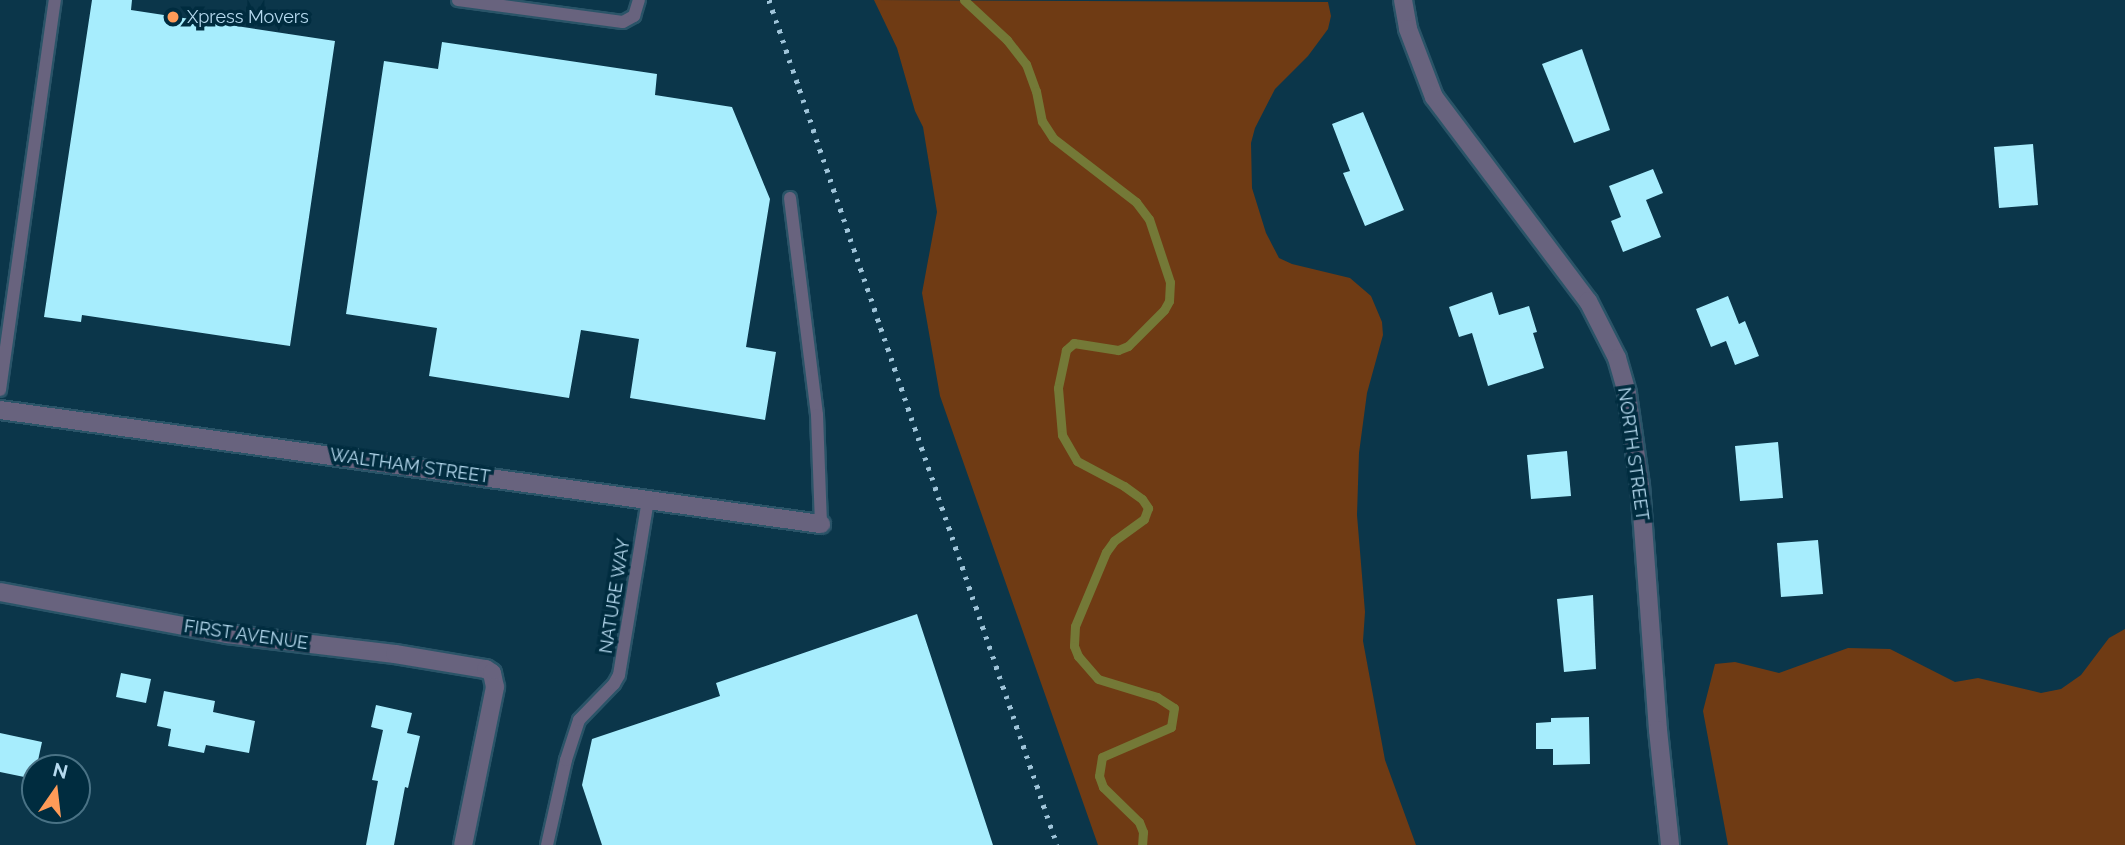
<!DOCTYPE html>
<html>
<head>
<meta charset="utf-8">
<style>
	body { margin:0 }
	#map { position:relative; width:2125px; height:845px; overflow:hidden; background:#0b364a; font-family:Raleway,sans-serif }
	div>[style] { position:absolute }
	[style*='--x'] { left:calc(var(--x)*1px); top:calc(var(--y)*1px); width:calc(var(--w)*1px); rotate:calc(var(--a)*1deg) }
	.green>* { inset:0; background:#6f3b14 }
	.stream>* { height:9px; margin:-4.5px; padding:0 4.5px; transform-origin:4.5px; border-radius:4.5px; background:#747937 }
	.building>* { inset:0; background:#a7edfd }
	.roads { filter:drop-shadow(2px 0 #2a5468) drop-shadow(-2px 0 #2a5468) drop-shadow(0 2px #2a5468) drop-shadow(0 -2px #2a5468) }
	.lane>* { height:12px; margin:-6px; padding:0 6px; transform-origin:6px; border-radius:6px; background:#68637e }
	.street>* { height:18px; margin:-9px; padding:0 9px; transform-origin:9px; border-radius:9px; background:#68637e }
	.rail>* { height:5px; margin-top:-2.5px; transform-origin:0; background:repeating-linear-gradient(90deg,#a0c5da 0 3.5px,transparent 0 10.5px) }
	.dots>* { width:19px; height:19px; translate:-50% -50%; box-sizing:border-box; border:4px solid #002c3f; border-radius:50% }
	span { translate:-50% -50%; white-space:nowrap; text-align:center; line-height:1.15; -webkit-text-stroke:7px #002c3f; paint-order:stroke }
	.poi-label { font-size:18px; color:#b6daef }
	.left { translate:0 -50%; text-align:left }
	.street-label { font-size:18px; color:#b6daef }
	.north { position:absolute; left:21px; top:754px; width:70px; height:70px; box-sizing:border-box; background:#002c3f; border:2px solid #497285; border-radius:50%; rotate:14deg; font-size:19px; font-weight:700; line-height:28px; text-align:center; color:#b6daef }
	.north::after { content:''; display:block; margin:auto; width:24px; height:32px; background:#fe9b58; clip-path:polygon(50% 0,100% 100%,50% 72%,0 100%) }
</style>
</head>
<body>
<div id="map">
	<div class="green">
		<div style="clip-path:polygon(874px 0,1328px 2px,1331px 16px,1328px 29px,1308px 56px,1275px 89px,1255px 128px,1251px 143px,1252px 188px,1266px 233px,1279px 258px,1292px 264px,1350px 278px,1371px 296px,1382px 322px,1383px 335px,1367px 393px,1359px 453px,1357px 515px,1365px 612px,1363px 641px,1385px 760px,1416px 845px,1098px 845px,940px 396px,922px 293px,937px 212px,923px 127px,915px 111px,897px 48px)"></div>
		<div style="clip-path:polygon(2125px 629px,2125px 845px,1728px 845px,1703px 711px,1715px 664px,1735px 662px,1779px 673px,1848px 648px,1890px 649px,1955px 682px,1978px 678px,2041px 693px,2061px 689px,2081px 675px,2109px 638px)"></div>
	</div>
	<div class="stream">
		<div style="--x:964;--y:0;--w:59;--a:42.9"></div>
		<div style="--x:1007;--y:40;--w:31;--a:52"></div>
		<div style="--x:1026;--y:64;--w:29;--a:70"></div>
		<div style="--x:1036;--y:91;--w:31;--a:79"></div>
		<div style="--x:1042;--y:121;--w:20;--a:57"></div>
		<div style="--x:1053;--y:138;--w:105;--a:37.6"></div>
		<div style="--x:1136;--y:202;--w:21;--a:53"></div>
		<div style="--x:1149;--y:219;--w:66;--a:71.6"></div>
		<div style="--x:1170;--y:282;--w:19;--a:93"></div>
		<div style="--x:1169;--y:301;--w:10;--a:119"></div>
		<div style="--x:1164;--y:310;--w:51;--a:135"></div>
		<div style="--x:1128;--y:346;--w:11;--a:158"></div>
		<div style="--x:1118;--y:350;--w:45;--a:-171"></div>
		<div style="--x:1074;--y:343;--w:11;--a:139"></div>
		<div style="--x:1066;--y:350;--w:39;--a:102"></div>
		<div style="--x:1058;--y:388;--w:47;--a:85.1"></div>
		<div style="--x:1062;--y:435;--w:30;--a:60"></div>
		<div style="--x:1077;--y:461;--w:53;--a:28"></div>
		<div style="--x:1124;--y:486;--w:22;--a:36"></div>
		<div style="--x:1142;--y:499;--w:11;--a:56"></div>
		<div style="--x:1148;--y:508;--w:12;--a:110"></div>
		<div style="--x:1144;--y:519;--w:37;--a:144"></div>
		<div style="--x:1114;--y:541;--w:14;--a:126"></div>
		<div style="--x:1106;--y:552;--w:80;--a:112.7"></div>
		<div style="--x:1075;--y:626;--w:20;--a:93"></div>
		<div style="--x:1074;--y:646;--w:11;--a:68"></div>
		<div style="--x:1078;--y:656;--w:30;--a:49"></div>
		<div style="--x:1098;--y:679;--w:62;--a:17"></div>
		<div style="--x:1157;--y:697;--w:20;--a:33"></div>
		<div style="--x:1174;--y:708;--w:19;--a:99"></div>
		<div style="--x:1171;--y:727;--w:75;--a:156.5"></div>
		<div style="--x:1102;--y:757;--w:19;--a:99"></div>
		<div style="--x:1099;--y:776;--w:12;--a:70"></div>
		<div style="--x:1103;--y:787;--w:50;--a:44.2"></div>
		<div style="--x:1139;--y:822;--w:11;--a:68"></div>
		<div style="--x:1143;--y:832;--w:13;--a:94"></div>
	</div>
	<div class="building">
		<div style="clip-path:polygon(92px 0,132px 0,131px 10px,335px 41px,290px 346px,82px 315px,81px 322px,44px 317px)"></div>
		<div style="clip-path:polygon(442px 42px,657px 74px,655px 95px,732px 107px,770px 199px,746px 347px,776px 352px,765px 420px,630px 398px,639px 339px,581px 330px,569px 398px,429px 376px,437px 328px,346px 314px,384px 61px,438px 69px)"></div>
		<div style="clip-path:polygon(1582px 49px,1610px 130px,1574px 143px,1542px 64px)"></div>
		<div style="clip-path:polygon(1363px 112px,1404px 210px,1365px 226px,1343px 173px,1350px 171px,1332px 124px)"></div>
		<div style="clip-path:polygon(2033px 144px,2038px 205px,1999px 208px,1994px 147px)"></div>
		<div style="clip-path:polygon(1653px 169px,1663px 193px,1646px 200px,1661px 237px,1623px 252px,1611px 221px,1621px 217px,1609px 186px)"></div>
		<div style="clip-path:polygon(1492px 292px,1499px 315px,1529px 306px,1537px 332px,1533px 333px,1544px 368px,1488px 386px,1472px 333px,1459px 337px,1449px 307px)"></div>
		<div style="clip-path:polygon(1728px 296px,1739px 324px,1745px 321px,1759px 356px,1735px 365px,1726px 341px,1711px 347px,1696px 309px)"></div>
		<div style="clip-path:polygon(1778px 442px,1783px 498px,1740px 501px,1735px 446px)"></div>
		<div style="clip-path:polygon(1567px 451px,1571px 496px,1531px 499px,1527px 455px)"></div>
		<div style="clip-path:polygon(1818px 540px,1823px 594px,1781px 597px,1777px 543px)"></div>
		<div style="clip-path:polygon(1593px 595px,1596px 669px,1564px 672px,1557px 599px)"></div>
		<div style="clip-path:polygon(917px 614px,993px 845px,602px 845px,582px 785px,592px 739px,720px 696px,716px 683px)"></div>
		<div style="clip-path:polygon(121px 673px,151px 679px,146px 703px,116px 697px)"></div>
		<div style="clip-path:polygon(164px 691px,215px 701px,213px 712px,255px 721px,249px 753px,206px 745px,204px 753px,168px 746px,171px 729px,157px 726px)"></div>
		<div style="clip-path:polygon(376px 705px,412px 713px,407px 733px,420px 736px,408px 788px,405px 787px,394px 845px,366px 845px,378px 781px,372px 780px,383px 730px,371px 727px)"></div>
		<div style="clip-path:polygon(1589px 717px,1590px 764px,1553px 765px,1553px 749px,1536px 749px,1536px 723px,1551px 722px,1551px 718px)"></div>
		<div style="clip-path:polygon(0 733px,42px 742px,34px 779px,0 772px)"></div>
	</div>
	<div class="roads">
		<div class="lane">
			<div style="--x:458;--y:0;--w:166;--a:7.6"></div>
			<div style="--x:623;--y:22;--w:13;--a:-29"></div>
			<div style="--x:634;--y:16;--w:17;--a:-73"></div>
			<div style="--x:790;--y:198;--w:219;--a:82.9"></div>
			<div style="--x:817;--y:415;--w:109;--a:87.9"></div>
			<div style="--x:0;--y:390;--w:394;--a:-82"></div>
			<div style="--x:547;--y:845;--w:87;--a:-77.4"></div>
			<div style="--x:566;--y:760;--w:42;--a:-72"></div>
			<div style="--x:579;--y:720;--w:50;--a:-45.8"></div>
			<div style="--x:614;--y:684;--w:10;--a:-61"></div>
			<div style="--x:619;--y:675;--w:177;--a:-80.6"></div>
		</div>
		<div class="street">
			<div style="--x:1403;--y:0;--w:29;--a:80"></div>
			<div style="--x:1408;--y:29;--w:73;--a:69.1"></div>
			<div style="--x:1434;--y:97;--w:256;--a:53"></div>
			<div style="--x:1588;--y:301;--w:64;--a:63"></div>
			<div style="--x:1617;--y:358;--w:37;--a:74"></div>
			<div style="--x:1627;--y:394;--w:92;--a:81.9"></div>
			<div style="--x:1640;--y:485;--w:246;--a:85.8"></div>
			<div style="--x:1658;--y:730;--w:116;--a:84"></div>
			<div style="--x:0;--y:410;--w:829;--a:7.91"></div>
			<div style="--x:0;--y:592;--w:231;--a:10.5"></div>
			<div style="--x:227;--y:634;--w:169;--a:6.8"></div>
			<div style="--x:395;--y:654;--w:92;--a:9.4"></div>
			<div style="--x:486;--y:669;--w:7;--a:34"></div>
			<div style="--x:492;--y:673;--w:14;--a:78"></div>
			<div style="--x:495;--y:687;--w:161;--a:101.4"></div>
		</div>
	</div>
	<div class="rail">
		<div style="--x:769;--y:0;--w:893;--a:71.18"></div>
	</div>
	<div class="dots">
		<div style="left:173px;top:17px;background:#fe9b58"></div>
	</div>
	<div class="poi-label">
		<span class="left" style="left:187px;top:17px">Xpress Movers</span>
	</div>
	<div class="street-label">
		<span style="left:1633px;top:454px;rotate:82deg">NORTH STREET</span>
		<span style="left:410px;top:466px;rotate:8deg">WALTHAM STREET</span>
		<span style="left:615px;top:596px;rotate:-81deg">NATURE WAY</span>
		<span style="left:246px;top:635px;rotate:8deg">FIRST AVENUE</span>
	</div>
	<div class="north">N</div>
</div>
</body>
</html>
